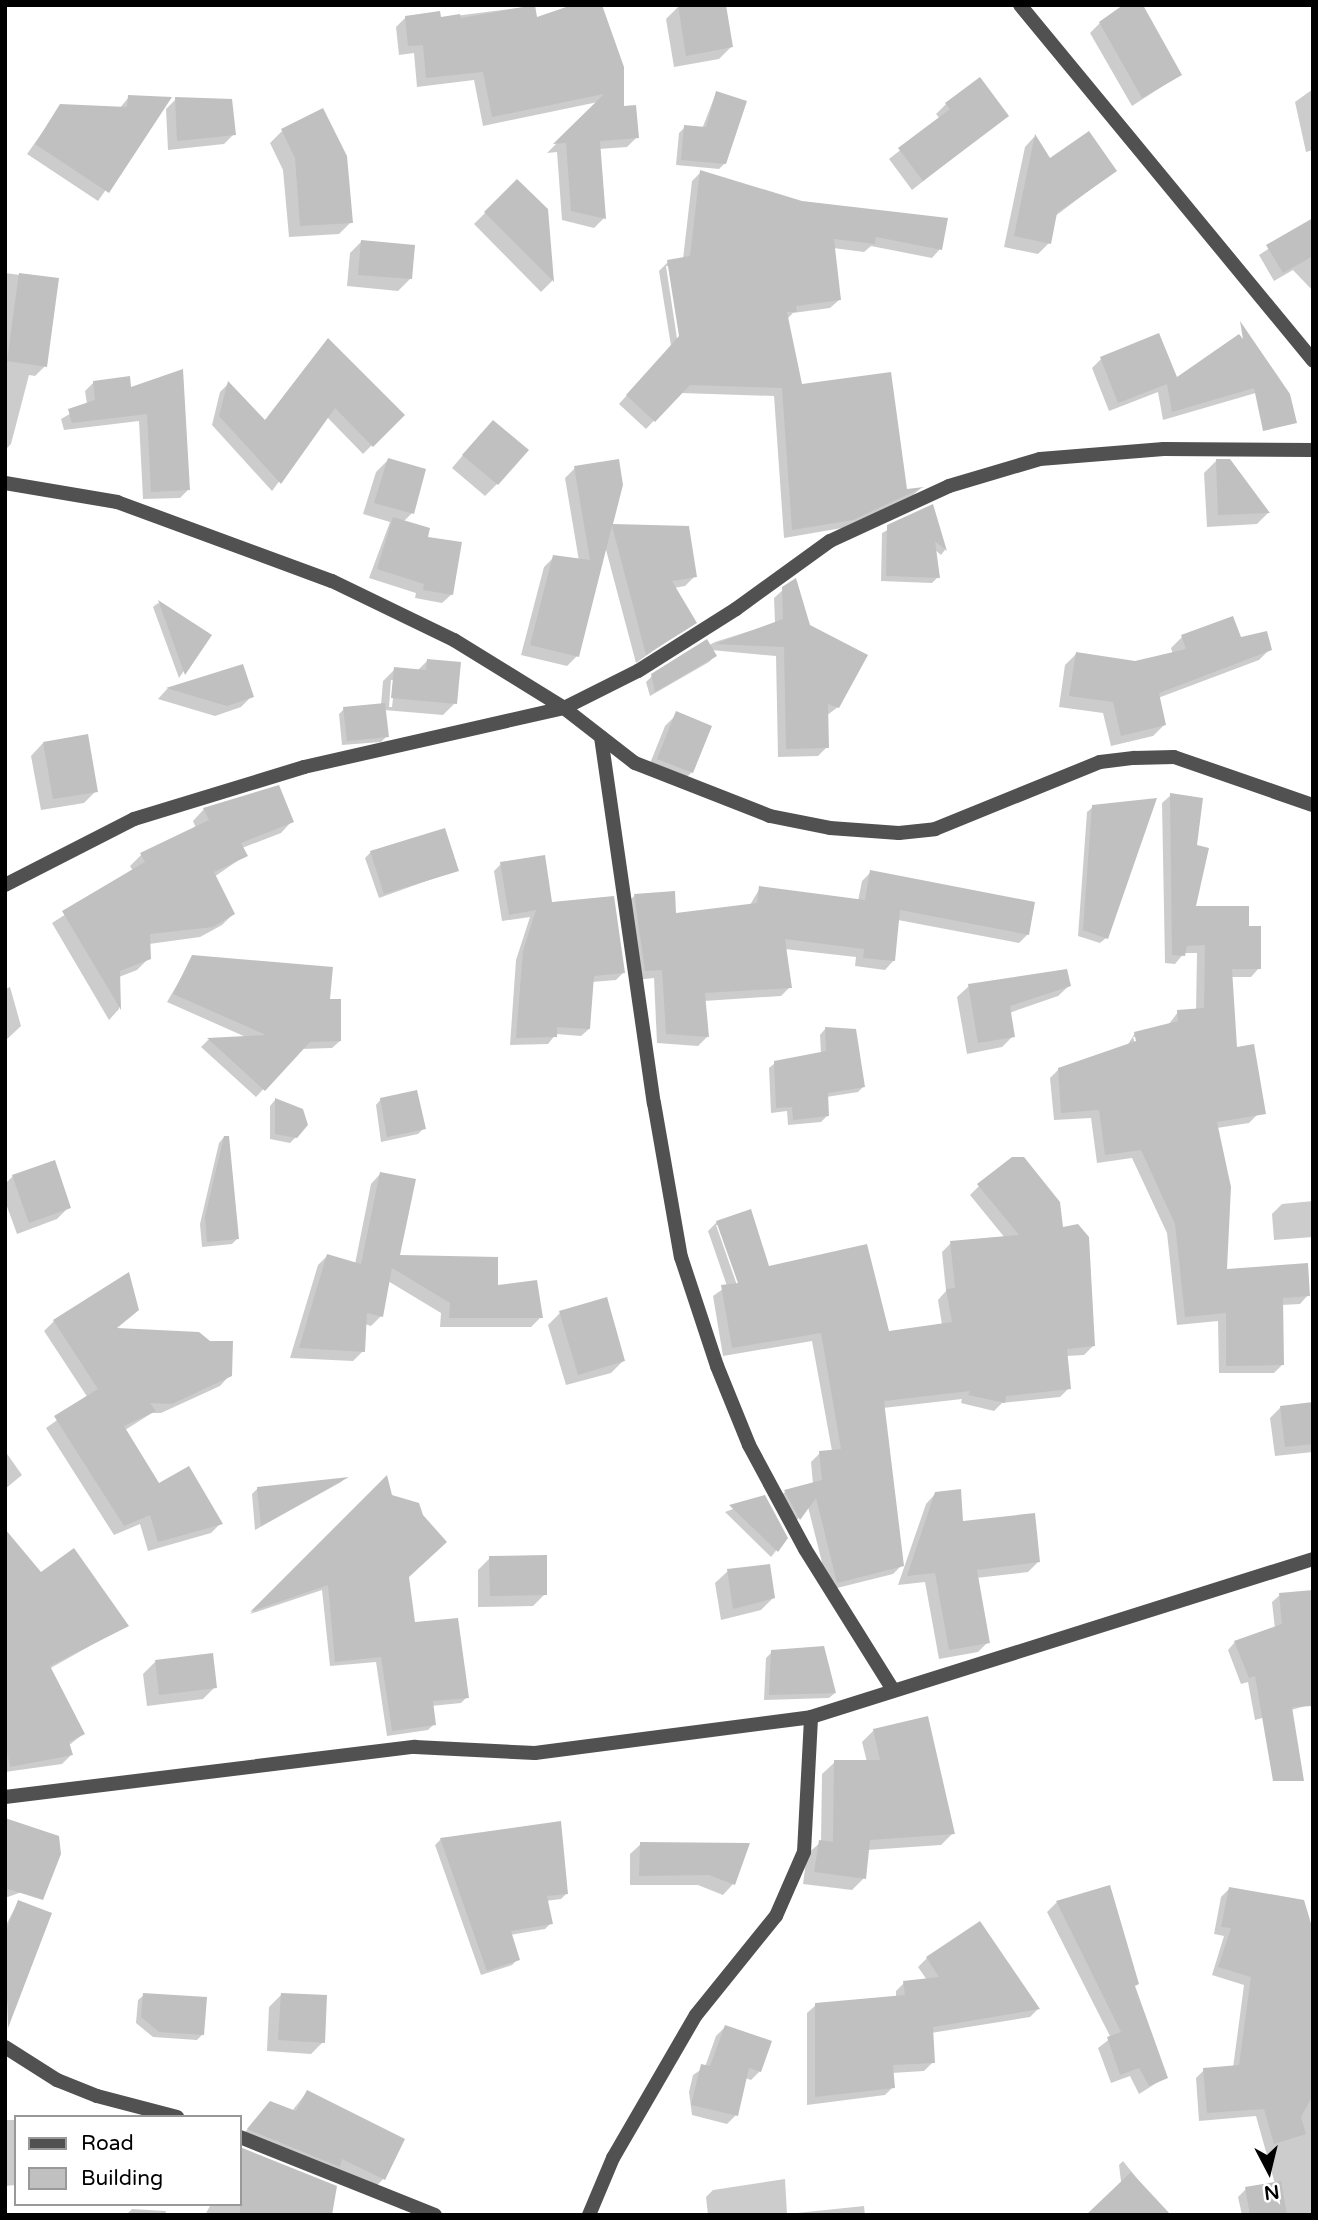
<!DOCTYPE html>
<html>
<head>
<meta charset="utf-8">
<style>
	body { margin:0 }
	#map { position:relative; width:1318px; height:2220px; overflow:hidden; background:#fff; font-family:"Varela Round",sans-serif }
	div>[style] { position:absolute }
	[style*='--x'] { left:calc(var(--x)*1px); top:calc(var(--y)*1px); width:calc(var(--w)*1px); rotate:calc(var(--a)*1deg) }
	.shadow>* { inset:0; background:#0003 }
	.building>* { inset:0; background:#c0c0c0 }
	.street>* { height:14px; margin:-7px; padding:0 7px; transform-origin:7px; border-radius:7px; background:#515151 }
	span { translate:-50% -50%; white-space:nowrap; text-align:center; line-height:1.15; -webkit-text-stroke:6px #fff; paint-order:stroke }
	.frame { position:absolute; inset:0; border:7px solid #000; pointer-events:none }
	.legend { position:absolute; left:14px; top:2115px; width:228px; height:91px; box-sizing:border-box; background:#fff; border:2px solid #999; margin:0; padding:9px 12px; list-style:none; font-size:21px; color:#000 }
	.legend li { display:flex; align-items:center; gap:14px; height:35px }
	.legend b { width:35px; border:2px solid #999 }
	.north { position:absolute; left:1234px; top:2136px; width:70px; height:70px; -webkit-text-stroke:5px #fff; paint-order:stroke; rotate:173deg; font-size:19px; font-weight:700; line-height:28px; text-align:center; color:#000 }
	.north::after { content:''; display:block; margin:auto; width:24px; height:32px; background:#000; clip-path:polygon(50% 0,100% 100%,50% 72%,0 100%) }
</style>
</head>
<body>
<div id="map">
	<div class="shadow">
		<div style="clip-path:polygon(533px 6px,536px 19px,622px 108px,637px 137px,627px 147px,599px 149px,604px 218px,594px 228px,562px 220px,557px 152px,547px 153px,598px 102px,483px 126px,474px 80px,417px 87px,414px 53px,399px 55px,396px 27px,406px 17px,439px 18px)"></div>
		<div style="clip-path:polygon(678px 7px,731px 47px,719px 59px,674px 67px,666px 19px)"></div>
		<div style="clip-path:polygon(1100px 23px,1180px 75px,1132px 106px,1090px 33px)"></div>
		<div style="clip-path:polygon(1313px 89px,1313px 150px,1306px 152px,1295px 102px)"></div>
		<div style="clip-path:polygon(716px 93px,725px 163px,719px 169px,676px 165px,679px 133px,685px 127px,702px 129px)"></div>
		<div style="clip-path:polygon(129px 97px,169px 99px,98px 201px,27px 154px,61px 106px,119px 109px)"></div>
		<div style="clip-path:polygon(176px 99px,234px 134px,224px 144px,168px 150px,166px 109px)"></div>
		<div style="clip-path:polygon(946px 104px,1006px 116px,912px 190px,889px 159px,940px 119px,936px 114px)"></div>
		<div style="clip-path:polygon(282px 131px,351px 222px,339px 234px,289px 237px,283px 170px,270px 143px)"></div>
		<div style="clip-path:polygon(1034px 137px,1049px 161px,1115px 171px,1054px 217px,1049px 243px,1038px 254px,1004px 247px,1025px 147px)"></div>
		<div style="clip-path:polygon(evenodd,701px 172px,940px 249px,932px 258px,871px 246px,864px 252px,833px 248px,839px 300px,830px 308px,793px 313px,787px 319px,801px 386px,905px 490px,920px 489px,913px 495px,842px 528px,784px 538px,774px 396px,680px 393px,646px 429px,619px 404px,671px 346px,659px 271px,668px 262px,683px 259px,692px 181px,701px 172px,666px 266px,670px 266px,682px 345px,678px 345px,666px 266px)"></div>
		<div style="clip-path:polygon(517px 181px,546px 210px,552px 281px,541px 292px,474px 224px)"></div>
		<div style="clip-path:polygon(1313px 220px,1313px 291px,1293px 270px,1274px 281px,1259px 255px)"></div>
		<div style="clip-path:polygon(362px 241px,410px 279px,398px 291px,347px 286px,350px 253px)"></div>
		<div style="clip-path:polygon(5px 273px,57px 280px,45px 366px,35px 376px,29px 375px,11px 444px,5px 450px)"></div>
		<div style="clip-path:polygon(320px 349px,402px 415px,363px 454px,327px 417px,272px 491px,212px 425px,220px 392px,228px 384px,264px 422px)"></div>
		<div style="clip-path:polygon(1101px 359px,1176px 379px,1275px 382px,1266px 390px,1163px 420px,1158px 392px,1109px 411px,1092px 368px)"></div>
		<div style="clip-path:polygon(181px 372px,188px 490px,180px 498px,143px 499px,139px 421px,64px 430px,61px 419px,87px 404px,85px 391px,94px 382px,129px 390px)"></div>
		<div style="clip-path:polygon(481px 434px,497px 484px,485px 496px,452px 468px)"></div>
		<div style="clip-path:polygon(388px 460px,412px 513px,403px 522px,425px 539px,452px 594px,442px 603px,415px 598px,416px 593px,369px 578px,390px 522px,363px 514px,376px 472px)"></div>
		<div style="clip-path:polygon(1216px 461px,1268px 513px,1257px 524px,1207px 527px,1204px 473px)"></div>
		<div style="clip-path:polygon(575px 468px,610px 526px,688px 528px,695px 576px,685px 586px,674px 588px,694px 622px,636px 663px,605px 546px,577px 656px,567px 666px,521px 655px,544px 567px,554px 557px,579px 561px,565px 478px)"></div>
		<div style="clip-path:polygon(932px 506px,945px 550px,941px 555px,935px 550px,938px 577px,932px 583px,881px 581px,882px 533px)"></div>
		<div style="clip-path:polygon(784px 589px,809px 626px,838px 707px,826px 716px,827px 747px,818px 756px,778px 757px,776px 656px,711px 650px,715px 656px,709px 662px,650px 696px,646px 682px,652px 676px,715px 642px,775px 623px,774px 598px)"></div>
		<div style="clip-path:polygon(158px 603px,209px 635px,179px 678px,153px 607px)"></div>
		<div style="clip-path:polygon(1182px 637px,1240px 639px,1270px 649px,1259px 660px,1158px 698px,1164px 725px,1153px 736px,1111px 746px,1103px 713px,1059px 707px,1065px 665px,1076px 654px,1135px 662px,1173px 654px,1171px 648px)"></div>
		<div style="clip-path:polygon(evenodd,428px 660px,455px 703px,443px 715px,384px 710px,387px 736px,381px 742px,342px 745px,339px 714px,344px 709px,381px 705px,383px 681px,395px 669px,417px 671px,428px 660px,391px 680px,395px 680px,392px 707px,389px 707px,391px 680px)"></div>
		<div style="clip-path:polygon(242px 666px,252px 696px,241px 707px,215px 716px,158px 699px,167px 689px)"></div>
		<div style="clip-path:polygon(677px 714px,692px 772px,680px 784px,647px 771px,665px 726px)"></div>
		<div style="clip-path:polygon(43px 743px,96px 791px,84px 803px,41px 810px,31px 756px)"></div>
		<div style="clip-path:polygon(evenodd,1171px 795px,1195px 847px,1194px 907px,1247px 928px,1259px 968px,1251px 977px,1231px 977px,1235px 1049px,1257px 1115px,1249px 1123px,1217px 1128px,1225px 1271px,1308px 1295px,1300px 1304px,1282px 1305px,1282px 1365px,1274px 1373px,1219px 1373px,1218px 1321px,1177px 1325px,1167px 1233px,1132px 1158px,1097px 1163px,1091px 1118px,1054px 1120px,1050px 1078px,1059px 1069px,1127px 1046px,1135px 1033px,1169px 1024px,1178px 1012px,1196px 1010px,1197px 953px,1184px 953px,1175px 964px,1165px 963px,1162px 803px,1171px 795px,1133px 1037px,1137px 1037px,1137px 1050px,1133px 1037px)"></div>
		<div style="clip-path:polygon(1093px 807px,1106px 938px,1100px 943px,1078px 936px,1087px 812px)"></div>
		<div style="clip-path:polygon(204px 809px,292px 821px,281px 833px,242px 848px,246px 855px,214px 877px,233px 914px,222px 925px,200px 937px,149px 944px,149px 958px,137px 970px,119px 977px,119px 1009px,109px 1020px,52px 923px,133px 871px,130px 866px,142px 854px,196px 828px,193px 821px)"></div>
		<div style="clip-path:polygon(371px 852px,457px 870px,379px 898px,365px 858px)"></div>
		<div style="clip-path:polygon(501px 864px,624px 972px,616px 980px,592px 982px,589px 1029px,581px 1036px,556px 1034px,548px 1044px,510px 1045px,516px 960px,530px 917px,502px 921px,494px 871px)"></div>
		<div style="clip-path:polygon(871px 872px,1028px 934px,1019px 943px,898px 920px,894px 960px,885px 970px,855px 966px,856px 957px,785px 949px,790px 987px,781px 996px,704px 1001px,707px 1037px,698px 1046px,657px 1043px,654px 978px,636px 980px,625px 905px,634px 896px,675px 915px,750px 905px,760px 888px,858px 901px,862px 881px)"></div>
		<div style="clip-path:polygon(193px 957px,328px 1001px,340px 1041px,332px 1048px,301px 1049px,256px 1097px,201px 1047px,208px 1040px,248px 1038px,167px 1002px)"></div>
		<div style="clip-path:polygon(1070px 985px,1058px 996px,1009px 1013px,1013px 1036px,1002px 1047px,967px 1054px,957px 997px,969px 986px)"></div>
		<div style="clip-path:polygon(10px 987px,21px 1026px,5px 1041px,5px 989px)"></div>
		<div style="clip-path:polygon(825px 1029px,863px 1087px,858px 1092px,826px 1097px,827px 1116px,821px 1122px,788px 1125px,787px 1111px,771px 1113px,769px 1068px,775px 1063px,821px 1054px,820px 1035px)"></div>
		<div style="clip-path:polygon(381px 1099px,424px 1128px,418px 1134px,381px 1142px,376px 1105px)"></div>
		<div style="clip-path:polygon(275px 1100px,296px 1137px,290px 1143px,270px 1139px,270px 1106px)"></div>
		<div style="clip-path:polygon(224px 1137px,238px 1238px,232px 1244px,202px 1247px,200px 1224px,219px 1143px)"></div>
		<div style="clip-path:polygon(380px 1174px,398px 1257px,496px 1287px,541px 1317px,531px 1327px,440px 1327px,441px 1313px,388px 1281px,381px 1316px,371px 1326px,365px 1324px,363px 1351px,353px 1361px,290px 1358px,318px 1265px,327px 1256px,355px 1264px,371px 1184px)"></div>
		<div style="clip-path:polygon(13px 1176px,69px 1207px,57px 1219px,17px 1234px,5px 1201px,5px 1184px)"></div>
		<div style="clip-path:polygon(evenodd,979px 1186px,1061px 1229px,1093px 1346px,1084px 1355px,1066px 1356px,1069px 1388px,1060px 1397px,1002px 1403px,994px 1411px,961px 1403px,962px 1399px,883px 1408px,902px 1565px,893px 1574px,829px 1590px,808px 1507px,791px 1527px,776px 1500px,785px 1492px,813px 1484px,811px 1462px,820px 1453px,832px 1451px,812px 1341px,723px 1356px,713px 1296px,727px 1286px,708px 1231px,717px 1222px,768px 1268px,888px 1332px,942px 1325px,938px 1300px,946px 1291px,942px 1252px,951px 1243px,1005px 1238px,970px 1195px,979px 1186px,716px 1225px,719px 1225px,742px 1290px,739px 1291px,716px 1225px)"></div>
		<div style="clip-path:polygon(1313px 1201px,1313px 1237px,1274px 1240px,1272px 1214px,1282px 1204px)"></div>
		<div style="clip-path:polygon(560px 1313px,623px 1361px,611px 1373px,566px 1385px,548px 1325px)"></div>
		<div style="clip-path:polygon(54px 1321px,115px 1330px,230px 1375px,220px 1386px,161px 1413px,152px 1413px,125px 1430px,159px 1485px,221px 1523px,211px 1533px,148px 1551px,140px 1524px,114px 1535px,46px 1428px,88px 1398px,44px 1331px)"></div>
		<div style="clip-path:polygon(1313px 1404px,1313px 1452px,1275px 1456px,1270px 1418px,1280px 1408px)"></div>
		<div style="clip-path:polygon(5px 1451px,22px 1475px,5px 1489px)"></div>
		<div style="clip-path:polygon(386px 1478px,414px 1624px,467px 1697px,461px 1703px,431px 1706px,434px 1724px,428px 1730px,387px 1736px,376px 1662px,330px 1666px,322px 1590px,250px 1614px)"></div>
		<div style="clip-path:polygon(344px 1479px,341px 1482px,255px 1530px,252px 1494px,258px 1488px)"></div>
		<div style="clip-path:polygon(936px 1493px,961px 1523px,1038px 1562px,1028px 1572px,976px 1578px,988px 1642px,978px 1652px,939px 1659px,925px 1582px,898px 1585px,926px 1504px)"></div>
		<div style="clip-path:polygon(764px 1497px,786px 1538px,771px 1557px,725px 1512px)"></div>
		<div style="clip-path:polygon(5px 1532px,41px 1575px,127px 1625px,49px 1669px,83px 1734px,68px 1746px,71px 1755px,62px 1764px,5px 1772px)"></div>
		<div style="clip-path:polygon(490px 1558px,545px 1594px,533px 1606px,478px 1607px,478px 1570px)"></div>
		<div style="clip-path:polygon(728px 1571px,773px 1598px,761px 1610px,721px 1620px,715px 1583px)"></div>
		<div style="clip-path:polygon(1280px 1595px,1313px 1704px,1255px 1720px,1248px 1682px,1241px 1684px,1228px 1650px,1235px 1642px,1275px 1629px,1272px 1602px)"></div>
		<div style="clip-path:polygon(772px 1652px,835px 1693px,829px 1698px,764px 1700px,766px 1658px)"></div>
		<div style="clip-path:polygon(155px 1662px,215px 1687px,203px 1699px,147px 1706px,143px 1674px)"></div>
		<div style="clip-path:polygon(874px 1730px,953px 1833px,941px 1845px,867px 1850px,864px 1878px,852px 1890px,803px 1884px,807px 1854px,821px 1842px,822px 1774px,835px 1762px,867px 1762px,862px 1742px)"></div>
		<div style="clip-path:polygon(5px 1827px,44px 1884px,5px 1898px)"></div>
		<div style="clip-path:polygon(441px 1839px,566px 1894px,561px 1899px,546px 1901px,551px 1923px,545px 1929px,510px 1935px,518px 1959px,512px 1965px,481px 1975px,435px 1845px)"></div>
		<div style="clip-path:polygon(641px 1844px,748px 1845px,733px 1884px,723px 1895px,698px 1885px,630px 1885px,630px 1854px)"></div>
		<div style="clip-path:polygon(1109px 1887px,1133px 1987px,1166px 2077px,1139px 2094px,1130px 2076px,1111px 2083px,1098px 2048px,1111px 2038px,1047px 1912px,1056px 1903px)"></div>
		<div style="clip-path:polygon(1229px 1889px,1313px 1936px,1313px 2215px,1242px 2215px,1238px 2197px,1246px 2189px,1275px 2184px,1256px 2116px,1199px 2121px,1196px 2078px,1204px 2070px,1233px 2068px,1244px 1985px,1212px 1975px,1224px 1936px,1214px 1934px,1221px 1897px)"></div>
		<div style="clip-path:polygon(18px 1902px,5px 1937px,5px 1927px)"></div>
		<div style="clip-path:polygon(979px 1923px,1038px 2009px,1030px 2017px,931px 2033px,933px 2062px,924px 2071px,892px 2073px,893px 2087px,885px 2095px,807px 2105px,807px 2013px,816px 2005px,896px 1997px,896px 1991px,904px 1983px,927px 1980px,918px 1967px,927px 1958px)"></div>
		<div style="clip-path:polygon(144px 1995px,203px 2034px,197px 2040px,153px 2037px,136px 2023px,138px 2000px)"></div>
		<div style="clip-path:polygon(281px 1995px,323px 2042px,311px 2054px,267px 2051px,269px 2007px)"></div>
		<div style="clip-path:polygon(725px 2027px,760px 2071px,751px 2080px,745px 2078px,736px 2115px,727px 2124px,692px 2115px,689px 2092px,693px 2075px,705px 2067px,716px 2036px)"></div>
		<div style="clip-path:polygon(307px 2092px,403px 2140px,383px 2179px,372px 2191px,240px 2138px,270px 2103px,292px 2111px)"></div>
		<div style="clip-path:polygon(5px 2120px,16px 2120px,16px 2185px,5px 2186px)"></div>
		<div style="clip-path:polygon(243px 2150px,330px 2215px,205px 2215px,211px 2204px,240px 2204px)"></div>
		<div style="clip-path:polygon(1123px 2161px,1166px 2215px,1125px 2215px,1119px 2165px)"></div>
		<div style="clip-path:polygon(785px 2179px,787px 2214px,864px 2206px,865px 2215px,708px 2215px,706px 2197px,713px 2190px)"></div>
		<div style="clip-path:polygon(132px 2209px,166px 2211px,165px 2215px,126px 2215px)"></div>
	</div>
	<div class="building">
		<div style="clip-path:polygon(535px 5px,537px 17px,572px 5px,602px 5px,624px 67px,624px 106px,636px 105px,639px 138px,600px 141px,606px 219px,571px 211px,566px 143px,553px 144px,604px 94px,492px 117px,483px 72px,426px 78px,423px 45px,408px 46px,405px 16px,440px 11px,441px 17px,460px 14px,461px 18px)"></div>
		<div style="clip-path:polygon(678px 5px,726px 5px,733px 47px,686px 56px)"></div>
		<div style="clip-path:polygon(1123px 5px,1143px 5px,1182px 75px,1142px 98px,1099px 22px)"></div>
		<div style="clip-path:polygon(980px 77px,1009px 116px,923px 181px,898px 148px,950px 109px,945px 103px)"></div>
		<div style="clip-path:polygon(716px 91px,747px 101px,726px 164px,681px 160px,684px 125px,706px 127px)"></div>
		<div style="clip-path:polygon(128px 95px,172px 97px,109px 193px,35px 144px,60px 104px,127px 107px)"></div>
		<div style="clip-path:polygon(175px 97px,232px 99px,236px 135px,177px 141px)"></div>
		<div style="clip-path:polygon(323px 108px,347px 156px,353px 223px,300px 226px,295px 158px,281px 129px)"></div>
		<div style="clip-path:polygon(1089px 131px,1117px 171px,1057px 213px,1051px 244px,1014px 236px,1035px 134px,1050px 158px)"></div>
		<div style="clip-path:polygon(700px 170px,802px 201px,948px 218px,942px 250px,876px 237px,875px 244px,834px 239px,841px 300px,796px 306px,797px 312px,787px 312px,802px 384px,891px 372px,907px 489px,924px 487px,853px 520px,792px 530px,782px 388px,690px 385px,655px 422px,626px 395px,679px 336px,667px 260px,690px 256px)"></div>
		<div style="clip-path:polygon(517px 179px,548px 209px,554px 282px,484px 212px)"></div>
		<div style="clip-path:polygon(1313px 218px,1313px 256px,1283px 273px,1266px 245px)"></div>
		<div style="clip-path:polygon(361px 240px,415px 245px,412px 279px,358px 275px)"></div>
		<div style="clip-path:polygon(19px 273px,59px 278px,47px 367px,7px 361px)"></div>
		<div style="clip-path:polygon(1240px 321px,1290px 394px,1297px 423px,1263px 431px,1254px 388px,1172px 412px,1167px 384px,1118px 403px,1100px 357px,1159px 333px,1177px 377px,1239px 334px,1243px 339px)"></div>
		<div style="clip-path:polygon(328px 338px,405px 415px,373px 447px,335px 408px,281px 484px,219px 416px,228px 381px,265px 420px)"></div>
		<div style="clip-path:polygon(183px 369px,190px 490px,151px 492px,147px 414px,72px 423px,68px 409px,95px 400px,93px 381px,130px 376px,131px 387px)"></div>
		<div style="clip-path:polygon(493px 420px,529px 450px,498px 485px,462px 455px)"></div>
		<div style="clip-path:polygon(388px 458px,426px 469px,414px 514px,374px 503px)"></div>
		<div style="clip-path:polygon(619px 459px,623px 485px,613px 524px,689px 526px,697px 577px,672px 581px,697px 623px,646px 655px,612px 526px,579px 657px,530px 645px,553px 555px,590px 560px,574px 466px)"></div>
		<div style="clip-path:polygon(1216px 459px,1230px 459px,1270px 513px,1218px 515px)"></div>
		<div style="clip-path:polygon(933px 504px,947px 551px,935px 541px,940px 578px,886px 576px,887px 525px)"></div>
		<div style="clip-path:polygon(393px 517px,430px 528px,428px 537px,462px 542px,453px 595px,423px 590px,424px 584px,377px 569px)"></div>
		<div style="clip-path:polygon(796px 578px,810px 625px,868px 655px,839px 708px,828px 704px,829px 748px,786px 749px,784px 647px,715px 644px,783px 619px,782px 587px)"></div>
		<div style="clip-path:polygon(158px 600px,212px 635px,185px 675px)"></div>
		<div style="clip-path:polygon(1233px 616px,1241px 637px,1267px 631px,1272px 650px,1159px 693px,1166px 725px,1121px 736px,1113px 702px,1069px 696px,1076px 652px,1135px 661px,1186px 649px,1181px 635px)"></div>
		<div style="clip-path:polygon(707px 639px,717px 656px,655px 692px,651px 674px)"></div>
		<div style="clip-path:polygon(427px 659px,461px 662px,457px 704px,391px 698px,394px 667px,426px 670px)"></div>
		<div style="clip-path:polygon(243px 664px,254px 697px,227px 706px,166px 688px)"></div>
		<div style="clip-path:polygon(385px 703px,389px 737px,347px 741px,343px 707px)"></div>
		<div style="clip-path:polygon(676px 711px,712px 726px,693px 773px,657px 759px)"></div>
		<div style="clip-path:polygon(88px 734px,98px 792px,53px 799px,43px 742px)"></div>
		<div style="clip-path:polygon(279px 785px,294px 822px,241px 843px,248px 856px,214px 872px,235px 914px,213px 927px,150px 934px,151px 959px,120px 971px,121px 1010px,62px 911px,145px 862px,140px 853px,209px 820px,203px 808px)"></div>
		<div style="clip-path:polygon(1170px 793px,1203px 798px,1197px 845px,1209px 848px,1196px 906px,1249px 906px,1249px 926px,1261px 926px,1261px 969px,1232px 969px,1237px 1047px,1254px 1044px,1266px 1114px,1217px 1122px,1231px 1187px,1227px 1269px,1308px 1263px,1310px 1296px,1283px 1298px,1284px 1365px,1226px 1366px,1226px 1313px,1185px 1317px,1175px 1224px,1141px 1150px,1105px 1155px,1099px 1110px,1061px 1113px,1058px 1068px,1136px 1041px,1134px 1032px,1178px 1021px,1177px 1010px,1204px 1008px,1205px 945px,1187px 946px,1185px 956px,1172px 955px)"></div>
		<div style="clip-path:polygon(1157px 798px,1108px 939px,1083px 930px,1092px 805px)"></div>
		<div style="clip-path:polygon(445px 828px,459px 871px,384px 894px,370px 851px)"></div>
		<div style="clip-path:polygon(545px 855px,552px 902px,614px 896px,625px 973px,594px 976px,590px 1029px,557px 1027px,557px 1037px,516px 1038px,523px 951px,536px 910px,509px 915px,500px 862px)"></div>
		<div style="clip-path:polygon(870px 870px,1035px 902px,1029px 935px,900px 910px,895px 961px,863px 958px,864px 949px,785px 939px,792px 988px,705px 993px,709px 1037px,666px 1034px,662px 970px,645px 971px,634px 894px,675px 891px,676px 913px,757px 903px,759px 886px,865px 900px)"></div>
		<div style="clip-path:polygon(192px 955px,333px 967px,330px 999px,341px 999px,341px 1041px,310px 1042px,265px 1091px,207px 1038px,266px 1035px,173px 994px)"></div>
		<div style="clip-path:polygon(1067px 969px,1071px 986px,1010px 1006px,1015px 1037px,978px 1043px,968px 984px)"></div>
		<div style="clip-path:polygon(825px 1027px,856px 1029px,865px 1087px,828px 1093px,829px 1116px,793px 1120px,792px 1107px,776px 1108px,774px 1061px,826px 1051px)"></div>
		<div style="clip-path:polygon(417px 1090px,426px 1129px,387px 1137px,380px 1098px)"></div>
		<div style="clip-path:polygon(275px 1098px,303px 1109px,308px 1125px,297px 1138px,275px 1134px)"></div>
		<div style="clip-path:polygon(224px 1136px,229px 1136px,239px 1239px,207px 1242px,205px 1217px)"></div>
		<div style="clip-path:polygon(1012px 1157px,1024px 1157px,1060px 1202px,1063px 1227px,1078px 1224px,1089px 1237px,1095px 1346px,1067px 1349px,1071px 1389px,1006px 1396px,1005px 1403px,968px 1395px,970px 1391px,884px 1401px,904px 1566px,837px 1583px,816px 1498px,800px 1520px,784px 1490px,822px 1480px,819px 1451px,841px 1449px,821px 1333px,732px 1348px,721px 1285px,738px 1283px,716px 1221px,751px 1209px,769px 1266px,867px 1244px,889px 1331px,952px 1322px,946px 1289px,955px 1288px,950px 1241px,1019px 1235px,977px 1184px)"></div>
		<div style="clip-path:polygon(55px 1160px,71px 1208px,29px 1223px,12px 1175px)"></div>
		<div style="clip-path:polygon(380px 1172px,416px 1179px,400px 1255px,498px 1257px,498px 1285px,537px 1280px,543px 1318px,449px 1318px,450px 1303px,392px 1268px,383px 1317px,367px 1313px,365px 1352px,299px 1348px,327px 1254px,361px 1264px)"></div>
		<div style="clip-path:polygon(129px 1272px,139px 1310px,117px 1328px,199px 1332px,210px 1341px,233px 1341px,232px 1376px,172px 1404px,150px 1403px,156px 1411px,124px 1426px,159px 1483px,189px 1466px,223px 1524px,158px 1542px,150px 1515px,124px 1526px,54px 1416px,98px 1389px,53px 1320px)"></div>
		<div style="clip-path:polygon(607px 1297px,625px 1361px,578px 1375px,559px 1311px)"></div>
		<div style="clip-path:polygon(1313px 1402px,1313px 1444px,1285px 1447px,1280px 1406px)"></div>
		<div style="clip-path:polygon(387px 1475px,392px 1495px,419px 1503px,423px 1515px,447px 1542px,409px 1577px,415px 1622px,458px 1618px,469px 1698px,433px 1701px,436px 1725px,392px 1731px,381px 1657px,335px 1662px,328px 1585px,250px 1612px)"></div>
		<div style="clip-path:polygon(349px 1477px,261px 1526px,257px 1487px)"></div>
		<div style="clip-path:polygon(961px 1489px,963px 1521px,1035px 1513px,1040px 1562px,977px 1570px,990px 1643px,949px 1650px,935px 1573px,907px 1576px,935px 1492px)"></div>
		<div style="clip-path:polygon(765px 1495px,788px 1538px,778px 1552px,729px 1505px)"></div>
		<div style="clip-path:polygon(5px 1529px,41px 1572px,74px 1548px,129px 1626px,50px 1666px,85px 1734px,69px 1742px,73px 1755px,10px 1767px,5px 1741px)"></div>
		<div style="clip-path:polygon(547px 1555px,547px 1595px,490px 1596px,489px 1556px)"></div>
		<div style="clip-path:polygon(770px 1564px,775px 1598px,733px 1609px,727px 1569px)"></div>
		<div style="clip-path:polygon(1313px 1590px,1313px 1706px,1292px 1707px,1304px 1781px,1273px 1781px,1255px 1676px,1249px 1678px,1234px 1641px,1282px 1624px,1279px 1593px)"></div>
		<div style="clip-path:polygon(824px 1646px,836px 1693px,769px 1695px,771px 1650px)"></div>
		<div style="clip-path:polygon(213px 1653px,217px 1688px,159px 1695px,155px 1660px)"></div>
		<div style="clip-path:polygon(928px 1716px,955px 1834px,870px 1840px,866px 1879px,814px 1872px,819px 1840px,833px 1842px,834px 1760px,880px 1760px,873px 1729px)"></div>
		<div style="clip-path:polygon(5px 1818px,59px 1836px,61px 1854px,43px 1900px,5px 1888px)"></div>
		<div style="clip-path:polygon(561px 1821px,568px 1894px,547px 1896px,553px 1924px,511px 1931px,520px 1960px,487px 1971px,440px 1838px)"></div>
		<div style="clip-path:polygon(640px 1842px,750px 1843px,735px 1885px,709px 1875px,639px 1876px)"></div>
		<div style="clip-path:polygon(1110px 1885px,1139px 1984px,1135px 1986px,1168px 2078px,1149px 2086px,1139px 2068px,1120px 2075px,1107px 2037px,1121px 2032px,1056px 1901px)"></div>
		<div style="clip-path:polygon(1229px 1887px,1304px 1900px,1313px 1930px,1313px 2095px,1301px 2117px,1306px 2134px,1274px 2144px,1264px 2109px,1207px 2113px,1203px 2068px,1239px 2065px,1251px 1977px,1218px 1967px,1231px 1928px,1221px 1927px)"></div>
		<div style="clip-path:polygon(18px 1900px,52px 1913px,8px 2028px,5px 1934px)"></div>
		<div style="clip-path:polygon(980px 1921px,1040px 2009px,933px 2027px,935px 2063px,893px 2065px,895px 2088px,815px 2097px,815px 2003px,905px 1995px,903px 1981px,939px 1977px,926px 1957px)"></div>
		<div style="clip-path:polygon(143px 1993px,207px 1997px,204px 2035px,159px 2032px,141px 2017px)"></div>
		<div style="clip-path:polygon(281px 1993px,327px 1995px,325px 2043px,278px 2040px)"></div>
		<div style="clip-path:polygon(725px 2025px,772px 2041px,761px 2072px,749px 2068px,738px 2116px,691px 2105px,701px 2064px,710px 2066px)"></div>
		<div style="clip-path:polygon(307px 2090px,405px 2139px,385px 2180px,342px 2159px,340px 2167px,247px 2129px,270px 2101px,296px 2111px)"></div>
		<div style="clip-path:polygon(240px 2147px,337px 2186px,332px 2215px,240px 2215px)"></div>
		<div style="clip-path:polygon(1131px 2172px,1171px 2215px,1086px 2215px)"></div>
		<div style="clip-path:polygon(1281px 2181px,1287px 2215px,1250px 2215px,1245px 2187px)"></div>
	</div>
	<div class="street">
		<div style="--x:1020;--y:5;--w:461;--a:50.5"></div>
		<div style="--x:5;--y:483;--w:114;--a:9.6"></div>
		<div style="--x:117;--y:502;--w:229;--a:20.2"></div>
		<div style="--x:332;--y:581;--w:136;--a:25.8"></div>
		<div style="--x:454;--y:640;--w:129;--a:31.7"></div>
		<div style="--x:564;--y:708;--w:90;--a:37.8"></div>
		<div style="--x:635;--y:763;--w:145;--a:21.4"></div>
		<div style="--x:770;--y:816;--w:61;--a:11.3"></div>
		<div style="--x:830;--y:828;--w:69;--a:4.1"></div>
		<div style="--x:899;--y:833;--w:36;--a:-6"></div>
		<div style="--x:935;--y:829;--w:178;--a:-22.1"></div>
		<div style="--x:1100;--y:762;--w:34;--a:-7"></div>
		<div style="--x:1134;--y:758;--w:40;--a:-1.4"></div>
		<div style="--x:1174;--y:757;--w:147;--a:19.1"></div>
		<div style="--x:601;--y:737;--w:370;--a:81.8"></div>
		<div style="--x:654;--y:1103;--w:156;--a:80.1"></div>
		<div style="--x:681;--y:1257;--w:115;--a:71.7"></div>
		<div style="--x:717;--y:1366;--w:85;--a:67.9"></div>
		<div style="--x:749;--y:1445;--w:118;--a:61.7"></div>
		<div style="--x:805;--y:1549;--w:166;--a:58"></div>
		<div style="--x:5;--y:885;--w:145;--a:-27.1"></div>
		<div style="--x:134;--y:819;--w:178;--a:-17"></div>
		<div style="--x:304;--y:767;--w:267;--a:-12.8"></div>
		<div style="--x:564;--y:708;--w:83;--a:-26.6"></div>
		<div style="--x:638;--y:671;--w:116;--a:-32.3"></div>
		<div style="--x:736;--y:609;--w:116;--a:-35.9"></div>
		<div style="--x:830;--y:541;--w:131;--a:-24.8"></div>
		<div style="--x:949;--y:486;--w:95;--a:-16.5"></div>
		<div style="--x:1040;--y:459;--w:124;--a:-4.6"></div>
		<div style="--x:1164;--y:449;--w:149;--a:0.4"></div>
		<div style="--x:5;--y:1797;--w:413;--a:-7"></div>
		<div style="--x:415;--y:1747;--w:120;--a:2.9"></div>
		<div style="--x:535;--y:1753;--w:278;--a:-7.4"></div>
		<div style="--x:811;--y:1717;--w:526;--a:-17.47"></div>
		<div style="--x:5;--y:2047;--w:62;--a:32.4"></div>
		<div style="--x:57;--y:2080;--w:43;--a:21.8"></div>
		<div style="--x:97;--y:2096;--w:83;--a:14.7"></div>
		<div style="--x:240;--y:2137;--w:210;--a:21.8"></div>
		<div style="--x:589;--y:2215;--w:62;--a:-67.2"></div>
		<div style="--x:613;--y:2158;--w:165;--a:-59.9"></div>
		<div style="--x:696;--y:2015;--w:127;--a:-51.1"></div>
		<div style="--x:776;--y:1916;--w:70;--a:-66.4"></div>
		<div style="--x:804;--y:1852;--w:135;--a:-87"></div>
	</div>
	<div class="frame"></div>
	<ul class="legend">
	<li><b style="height:9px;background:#515151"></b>Road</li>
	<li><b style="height:19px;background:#c0c0c0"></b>Building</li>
	</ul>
	<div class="north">N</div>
</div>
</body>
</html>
